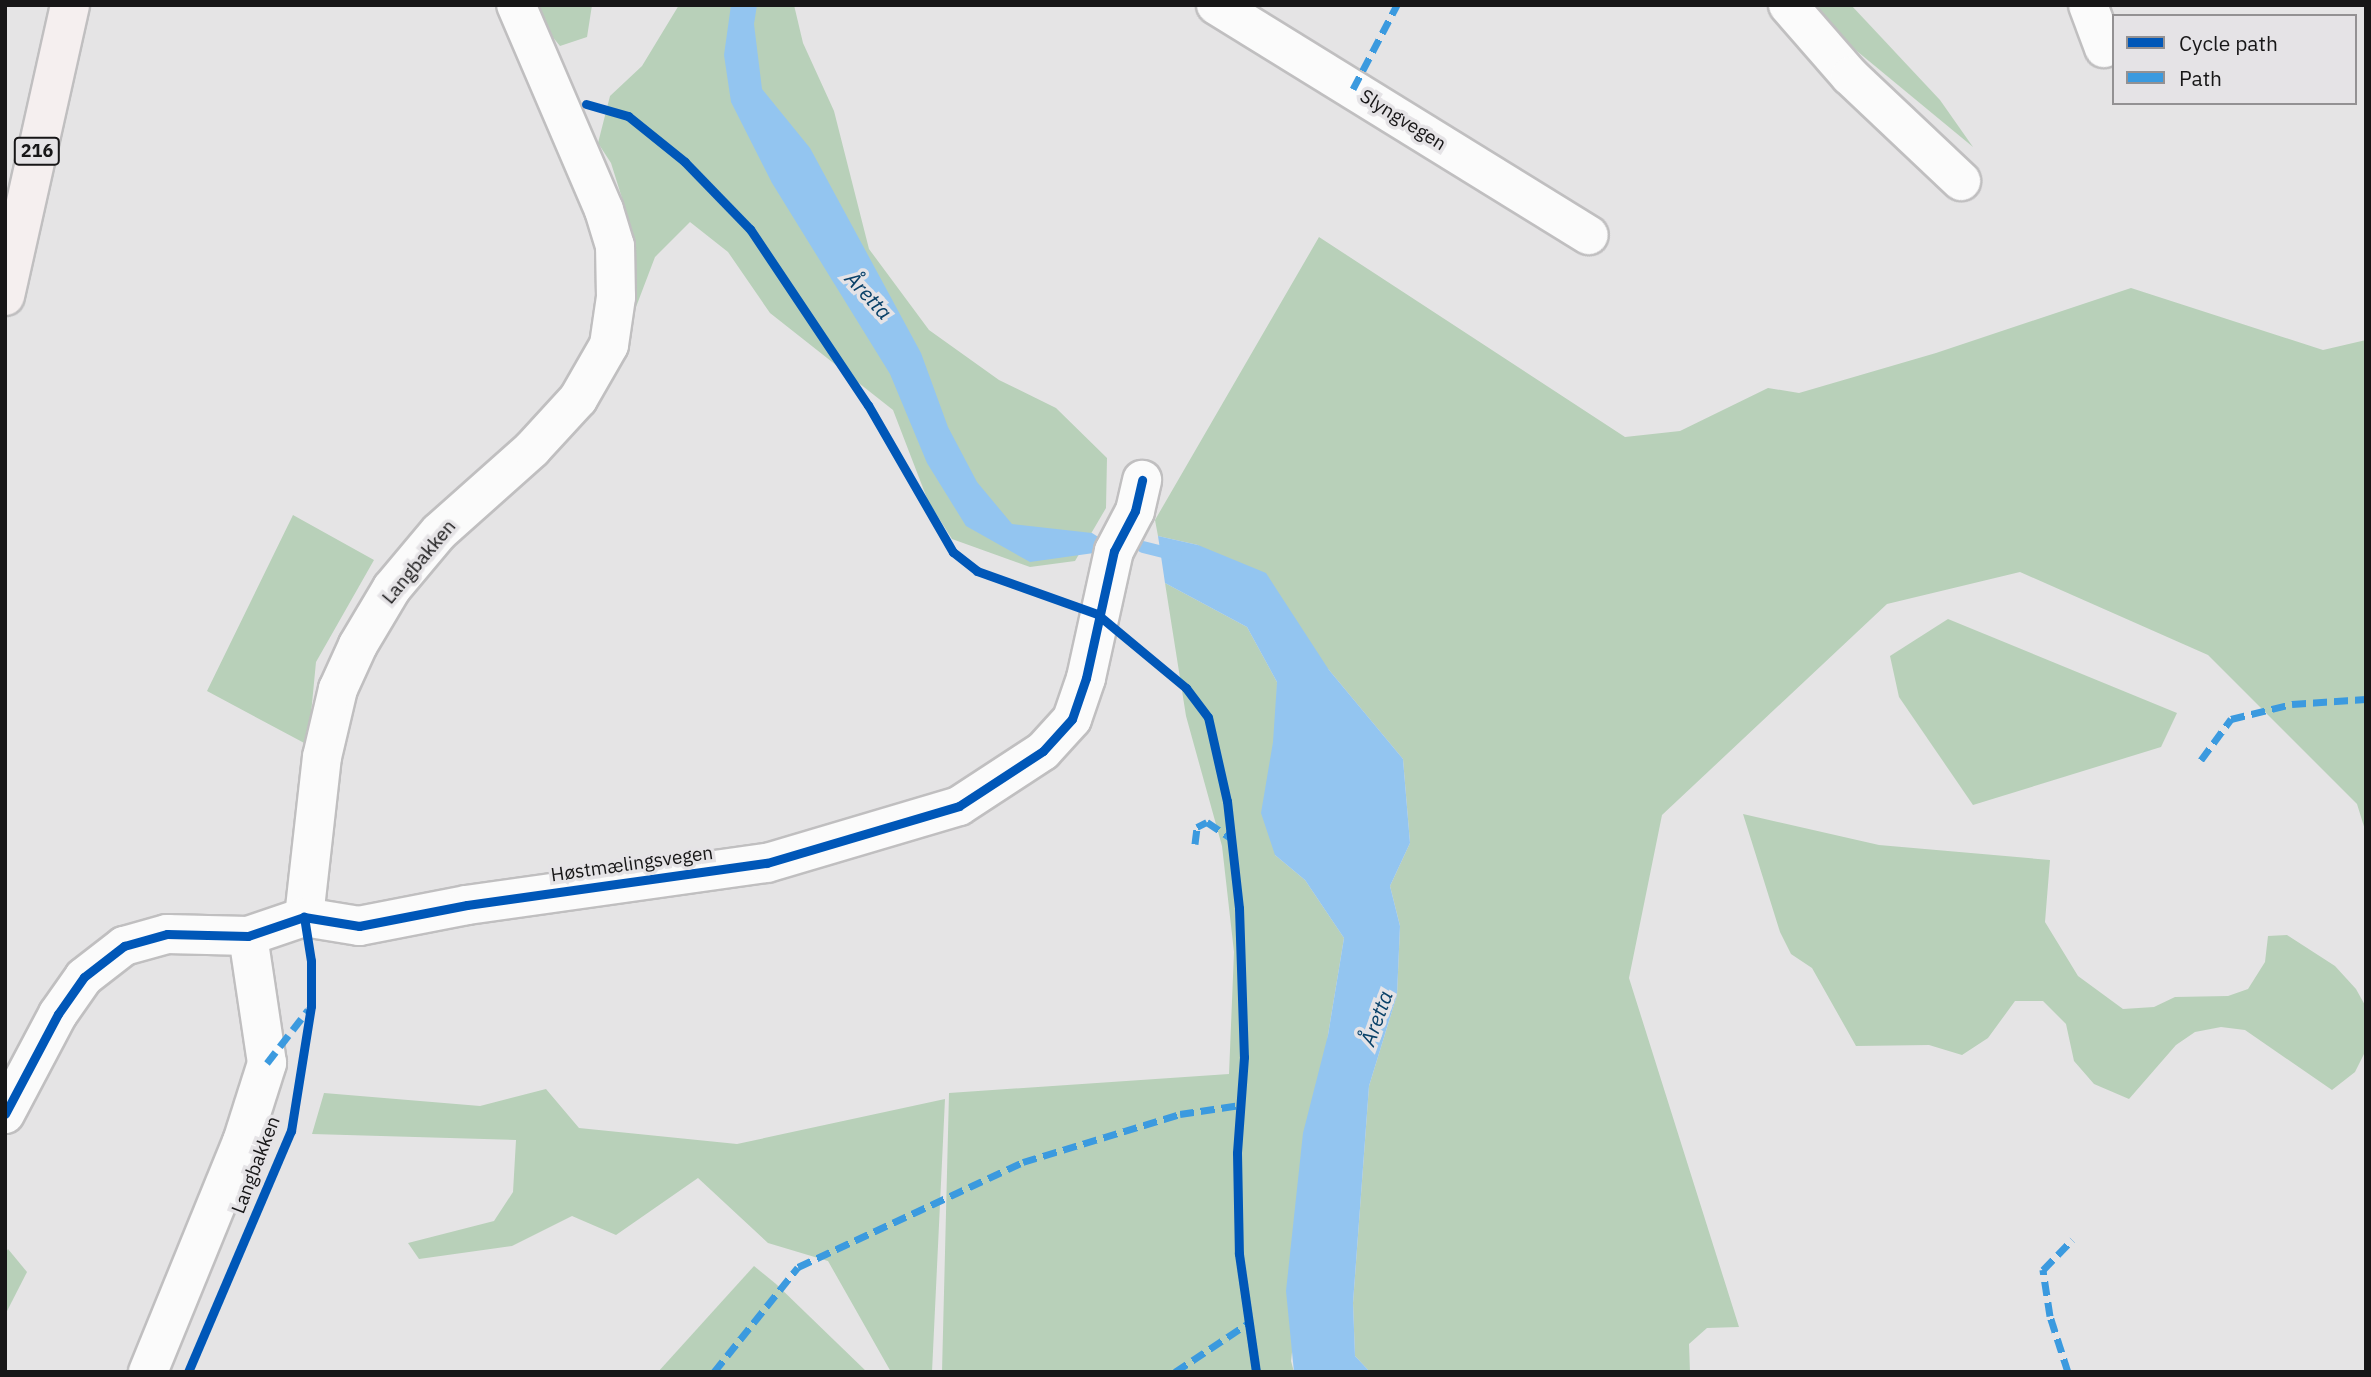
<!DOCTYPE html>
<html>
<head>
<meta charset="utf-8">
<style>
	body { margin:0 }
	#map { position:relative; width:2371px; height:1377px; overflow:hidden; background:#e5e4e5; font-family:"IBM Plex Sans",sans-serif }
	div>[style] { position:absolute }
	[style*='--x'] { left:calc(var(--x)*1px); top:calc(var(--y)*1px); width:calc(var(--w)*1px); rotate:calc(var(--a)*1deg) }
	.green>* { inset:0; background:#b8d0b9 }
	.water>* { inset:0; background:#93c5f0 }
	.stream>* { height:12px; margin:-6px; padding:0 6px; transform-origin:6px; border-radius:6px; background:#93c5f0 }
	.roads { filter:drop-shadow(2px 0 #c0bfc0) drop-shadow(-2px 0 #c0bfc0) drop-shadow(0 2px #c0bfc0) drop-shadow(0 -2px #c0bfc0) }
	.street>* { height:38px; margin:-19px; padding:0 19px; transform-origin:19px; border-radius:19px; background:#fbfbfb }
	.primary>* { height:38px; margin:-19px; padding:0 19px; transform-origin:19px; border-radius:19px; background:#f5efef }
	.quiet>* { height:7px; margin-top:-3.5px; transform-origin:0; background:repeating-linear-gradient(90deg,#3b9adf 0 14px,transparent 0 21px) }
	.cycleway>* { height:9px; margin:-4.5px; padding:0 4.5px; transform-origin:4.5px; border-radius:4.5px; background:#0057b8 }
	span { translate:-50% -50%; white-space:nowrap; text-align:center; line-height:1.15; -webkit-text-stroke:7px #e5e3e6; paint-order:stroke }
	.shield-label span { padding:2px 5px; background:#e5e3e6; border:2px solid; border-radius:5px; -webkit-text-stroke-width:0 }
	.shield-label { font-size:18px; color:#171617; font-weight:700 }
	.street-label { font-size:19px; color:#171617 }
	.water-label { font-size:21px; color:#094168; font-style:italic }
	.frame { position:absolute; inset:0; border:7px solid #171617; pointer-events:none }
	.legend { position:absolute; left:2112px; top:14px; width:245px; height:91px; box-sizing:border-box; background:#e5e3e6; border:2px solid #939193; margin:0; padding:9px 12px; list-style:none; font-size:21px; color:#171617 }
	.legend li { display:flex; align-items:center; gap:14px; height:35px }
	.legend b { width:35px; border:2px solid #939193 }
</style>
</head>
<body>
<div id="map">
	<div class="green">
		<div style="clip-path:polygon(533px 5px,592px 5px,587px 37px,560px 46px,538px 19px)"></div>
		<div style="clip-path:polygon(679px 5px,794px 5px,803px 43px,834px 111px,869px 249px,929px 330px,999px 380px,1056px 408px,1107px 458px,1106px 508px,1075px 561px,1030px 567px,952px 539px,928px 501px,893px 410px,770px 313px,728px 252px,690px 222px,655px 257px,625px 336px,620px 329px,627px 214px,611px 163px,598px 143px,610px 96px,642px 66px)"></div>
		<div style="clip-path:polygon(1816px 5px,1851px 5px,1940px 100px,1973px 147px,1835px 33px)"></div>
		<div style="clip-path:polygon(1319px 237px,1625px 437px,1680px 431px,1768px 388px,1799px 393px,1936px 353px,2131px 288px,2323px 350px,2366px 340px,2366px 833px,2357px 804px,2208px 655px,2020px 572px,1887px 604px,1662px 815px,1629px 978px,1739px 1327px,1707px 1328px,1689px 1344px,1690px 1372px,1370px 1372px,1355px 1356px,1353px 1303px,1369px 1086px,1397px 995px,1400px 926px,1390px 886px,1410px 843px,1403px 759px,1329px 670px,1198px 545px,1158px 536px,1155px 520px)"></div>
		<div style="clip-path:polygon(293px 515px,374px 560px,316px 662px,308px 745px,207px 691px)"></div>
		<div style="clip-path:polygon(1165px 583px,1247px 627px,1277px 682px,1275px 855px,1305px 880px,1344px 938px,1328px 1035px,1291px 1361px,1294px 1372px,942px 1372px,949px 1093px,1229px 1074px,1234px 952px,1222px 846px,1186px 716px)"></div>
		<div style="clip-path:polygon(1948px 619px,2177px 713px,2161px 747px,1973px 805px,1899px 697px,1890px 656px)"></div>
		<div style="clip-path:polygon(1743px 814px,1879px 845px,2050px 860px,2045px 922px,2078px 976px,2123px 1009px,2154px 1007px,2175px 997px,2228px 996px,2248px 989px,2265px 962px,2268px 936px,2287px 935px,2335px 966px,2356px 989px,2366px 1007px,2366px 1050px,2355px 1072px,2332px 1090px,2245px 1030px,2221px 1027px,2195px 1032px,2176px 1045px,2129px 1099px,2094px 1084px,2074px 1061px,2066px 1024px,2043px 1001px,2015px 1001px,1988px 1038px,1962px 1055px,1929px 1045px,1856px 1046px,1812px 968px,1791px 954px,1780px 932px)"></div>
		<div style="clip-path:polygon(546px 1089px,579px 1128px,737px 1144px,945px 1099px,932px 1372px,891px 1372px,828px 1261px,768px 1243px,698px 1178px,616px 1235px,572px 1216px,512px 1246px,419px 1259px,408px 1243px,494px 1221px,513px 1192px,516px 1140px,312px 1134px,324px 1093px,480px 1106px)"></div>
		<div style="clip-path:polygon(8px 1249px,27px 1272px,5px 1315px,5px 1254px)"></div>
		<div style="clip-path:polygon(754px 1266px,776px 1284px,867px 1372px,658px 1372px)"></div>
	</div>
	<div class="water">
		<div style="clip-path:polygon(731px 5px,757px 5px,754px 24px,762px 89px,810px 148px,921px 353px,948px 427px,977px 482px,1012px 524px,1092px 533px,1103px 540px,1101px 552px,1030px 562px,966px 526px,927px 463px,890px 374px,772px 183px,731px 102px,724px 55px)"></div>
		<div style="clip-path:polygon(1158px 536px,1198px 545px,1266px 573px,1329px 670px,1403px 759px,1410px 843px,1390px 886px,1400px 926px,1397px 995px,1369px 1086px,1353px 1303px,1355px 1356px,1370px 1372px,1294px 1372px,1286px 1291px,1303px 1133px,1328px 1035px,1344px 938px,1305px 880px,1275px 855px,1261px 813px,1273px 742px,1277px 682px,1247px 627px,1165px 583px)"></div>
	</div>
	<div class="stream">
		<div style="--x:1143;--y:547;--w:34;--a:14"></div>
	</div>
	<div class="roads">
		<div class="street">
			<div style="--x:1216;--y:5;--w:438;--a:31.7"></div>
			<div style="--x:1788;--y:5;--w:94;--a:48.9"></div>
			<div style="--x:1850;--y:76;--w:153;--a:43.4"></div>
			<div style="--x:2088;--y:5;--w:46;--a:69.6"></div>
			<div style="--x:304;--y:917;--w:161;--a:-83.6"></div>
			<div style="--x:322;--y:757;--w:70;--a:-76.8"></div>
			<div style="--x:338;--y:689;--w:48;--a:-65.6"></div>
			<div style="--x:358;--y:645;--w:66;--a:-59.2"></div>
			<div style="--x:392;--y:588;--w:73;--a:-50"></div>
			<div style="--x:439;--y:532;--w:125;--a:-41.7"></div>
			<div style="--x:532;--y:449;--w:68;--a:-47.4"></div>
			<div style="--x:578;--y:399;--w:62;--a:-60.1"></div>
			<div style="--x:609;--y:345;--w:49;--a:-81.7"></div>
			<div style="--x:616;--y:297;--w:51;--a:-91.1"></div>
			<div style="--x:615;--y:246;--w:38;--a:-107"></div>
			<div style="--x:604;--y:210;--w:223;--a:-113.2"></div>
			<div style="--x:5;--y:1114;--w:113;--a:-62.1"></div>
			<div style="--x:58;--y:1014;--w:45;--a:-54.9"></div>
			<div style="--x:84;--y:977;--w:51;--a:-37.8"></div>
			<div style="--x:124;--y:946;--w:45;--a:-15.6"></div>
			<div style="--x:167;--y:934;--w:81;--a:1.4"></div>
			<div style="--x:248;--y:936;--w:59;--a:-18.7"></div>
			<div style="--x:304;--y:917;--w:56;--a:9.3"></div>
			<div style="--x:359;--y:926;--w:110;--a:-11"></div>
			<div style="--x:467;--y:905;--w:303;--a:-8"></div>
			<div style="--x:767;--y:863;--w:200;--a:-16.5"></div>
			<div style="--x:959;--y:806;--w:100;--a:-33.2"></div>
			<div style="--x:1043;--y:751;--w:43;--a:-47.8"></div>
			<div style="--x:1072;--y:719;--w:43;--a:-71.1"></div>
			<div style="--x:1086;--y:678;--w:130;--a:-77.6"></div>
			<div style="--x:1114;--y:551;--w:45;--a:-62.3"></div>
			<div style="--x:1135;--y:511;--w:32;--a:-77"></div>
			<div style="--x:148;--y:1372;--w:248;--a:-67.8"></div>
			<div style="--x:242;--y:1142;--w:83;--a:-72.4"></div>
			<div style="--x:267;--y:1063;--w:128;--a:-98.5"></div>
		</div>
		<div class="primary">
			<div style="--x:5;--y:296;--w:298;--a:-77.4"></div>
		</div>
	</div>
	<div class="quiet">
		<div style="--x:1353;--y:89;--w:95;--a:-62.4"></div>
		<div style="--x:2201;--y:760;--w:51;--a:-53.8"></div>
		<div style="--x:2231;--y:719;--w:63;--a:-13.8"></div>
		<div style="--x:2292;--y:704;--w:74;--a:-3.9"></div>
		<div style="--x:1195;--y:844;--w:17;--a:-83"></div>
		<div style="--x:1197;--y:827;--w:11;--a:-27"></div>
		<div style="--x:1207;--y:822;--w:29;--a:34"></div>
		<div style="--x:267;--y:1063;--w:67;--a:-52.3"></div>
		<div style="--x:714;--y:1372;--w:134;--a:-51.3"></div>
		<div style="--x:798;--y:1267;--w:248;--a:-25"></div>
		<div style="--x:1023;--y:1162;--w:164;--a:-17"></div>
		<div style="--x:1180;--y:1114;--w:61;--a:-8.5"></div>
		<div style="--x:1175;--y:1372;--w:90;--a:-33.7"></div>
		<div style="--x:2068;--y:1372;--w:59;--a:-107.8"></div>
		<div style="--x:2050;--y:1316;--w:47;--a:-98.7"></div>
		<div style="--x:2043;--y:1270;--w:42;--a:-46"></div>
	</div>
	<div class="cycleway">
		<div style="--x:586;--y:104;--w:44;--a:15.9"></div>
		<div style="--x:628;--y:116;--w:73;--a:38.9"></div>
		<div style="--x:685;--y:162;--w:93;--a:45.9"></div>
		<div style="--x:750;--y:229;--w:212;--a:56.2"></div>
		<div style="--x:868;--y:405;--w:170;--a:60"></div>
		<div style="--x:953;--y:552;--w:31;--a:38"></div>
		<div style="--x:977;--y:571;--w:127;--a:19.7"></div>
		<div style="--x:1097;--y:614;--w:116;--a:39.7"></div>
		<div style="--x:1186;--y:688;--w:36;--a:53"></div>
		<div style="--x:1208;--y:717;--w:86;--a:77.3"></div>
		<div style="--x:1227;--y:801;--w:108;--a:83.6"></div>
		<div style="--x:1239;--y:908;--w:149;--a:88.1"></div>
		<div style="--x:1244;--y:1057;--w:96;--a:94.2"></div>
		<div style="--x:1237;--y:1153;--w:101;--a:88.9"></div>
		<div style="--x:1239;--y:1254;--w:119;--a:81.8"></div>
		<div style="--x:5;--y:1114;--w:113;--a:-62.1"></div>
		<div style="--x:58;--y:1014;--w:45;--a:-54.9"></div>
		<div style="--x:84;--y:977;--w:51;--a:-37.8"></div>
		<div style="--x:124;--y:946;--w:45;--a:-15.6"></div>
		<div style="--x:167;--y:934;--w:81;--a:1.4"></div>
		<div style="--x:248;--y:936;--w:59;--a:-18.7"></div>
		<div style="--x:304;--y:917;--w:56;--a:9.3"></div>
		<div style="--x:359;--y:926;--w:110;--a:-11"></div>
		<div style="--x:467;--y:905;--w:303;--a:-8"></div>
		<div style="--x:767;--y:863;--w:200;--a:-16.5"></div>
		<div style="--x:959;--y:806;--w:100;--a:-33.2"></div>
		<div style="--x:1043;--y:751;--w:43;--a:-47.8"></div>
		<div style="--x:1072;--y:719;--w:43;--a:-71.1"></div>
		<div style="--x:1086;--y:678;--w:130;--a:-77.6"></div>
		<div style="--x:1114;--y:551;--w:45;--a:-62.3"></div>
		<div style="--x:1135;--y:511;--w:32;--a:-77"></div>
		<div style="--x:188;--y:1372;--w:262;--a:-66.9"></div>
		<div style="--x:291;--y:1131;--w:127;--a:-80.9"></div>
		<div style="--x:311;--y:1006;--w:45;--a:-90"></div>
		<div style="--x:311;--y:961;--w:45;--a:-99"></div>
	</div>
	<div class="shield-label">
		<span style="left:37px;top:151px">216</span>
	</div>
	<div class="street-label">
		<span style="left:1403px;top:120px;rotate:32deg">Slyngvegen</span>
		<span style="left:419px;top:562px;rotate:-50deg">Langbakken</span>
		<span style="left:632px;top:864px;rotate:-8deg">Høstmælingsvegen</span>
		<span style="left:256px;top:1165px;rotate:-69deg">Langbakken</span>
	</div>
	<div class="water-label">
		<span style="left:869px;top:295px;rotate:47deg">Åretta</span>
		<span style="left:1376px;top:1018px;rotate:-70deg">Åretta</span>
	</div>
	<div class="frame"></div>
	<ul class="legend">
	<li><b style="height:9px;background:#0057b8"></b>Cycle path</li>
	<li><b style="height:9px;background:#3b9adf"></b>Path</li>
	</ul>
</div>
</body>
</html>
